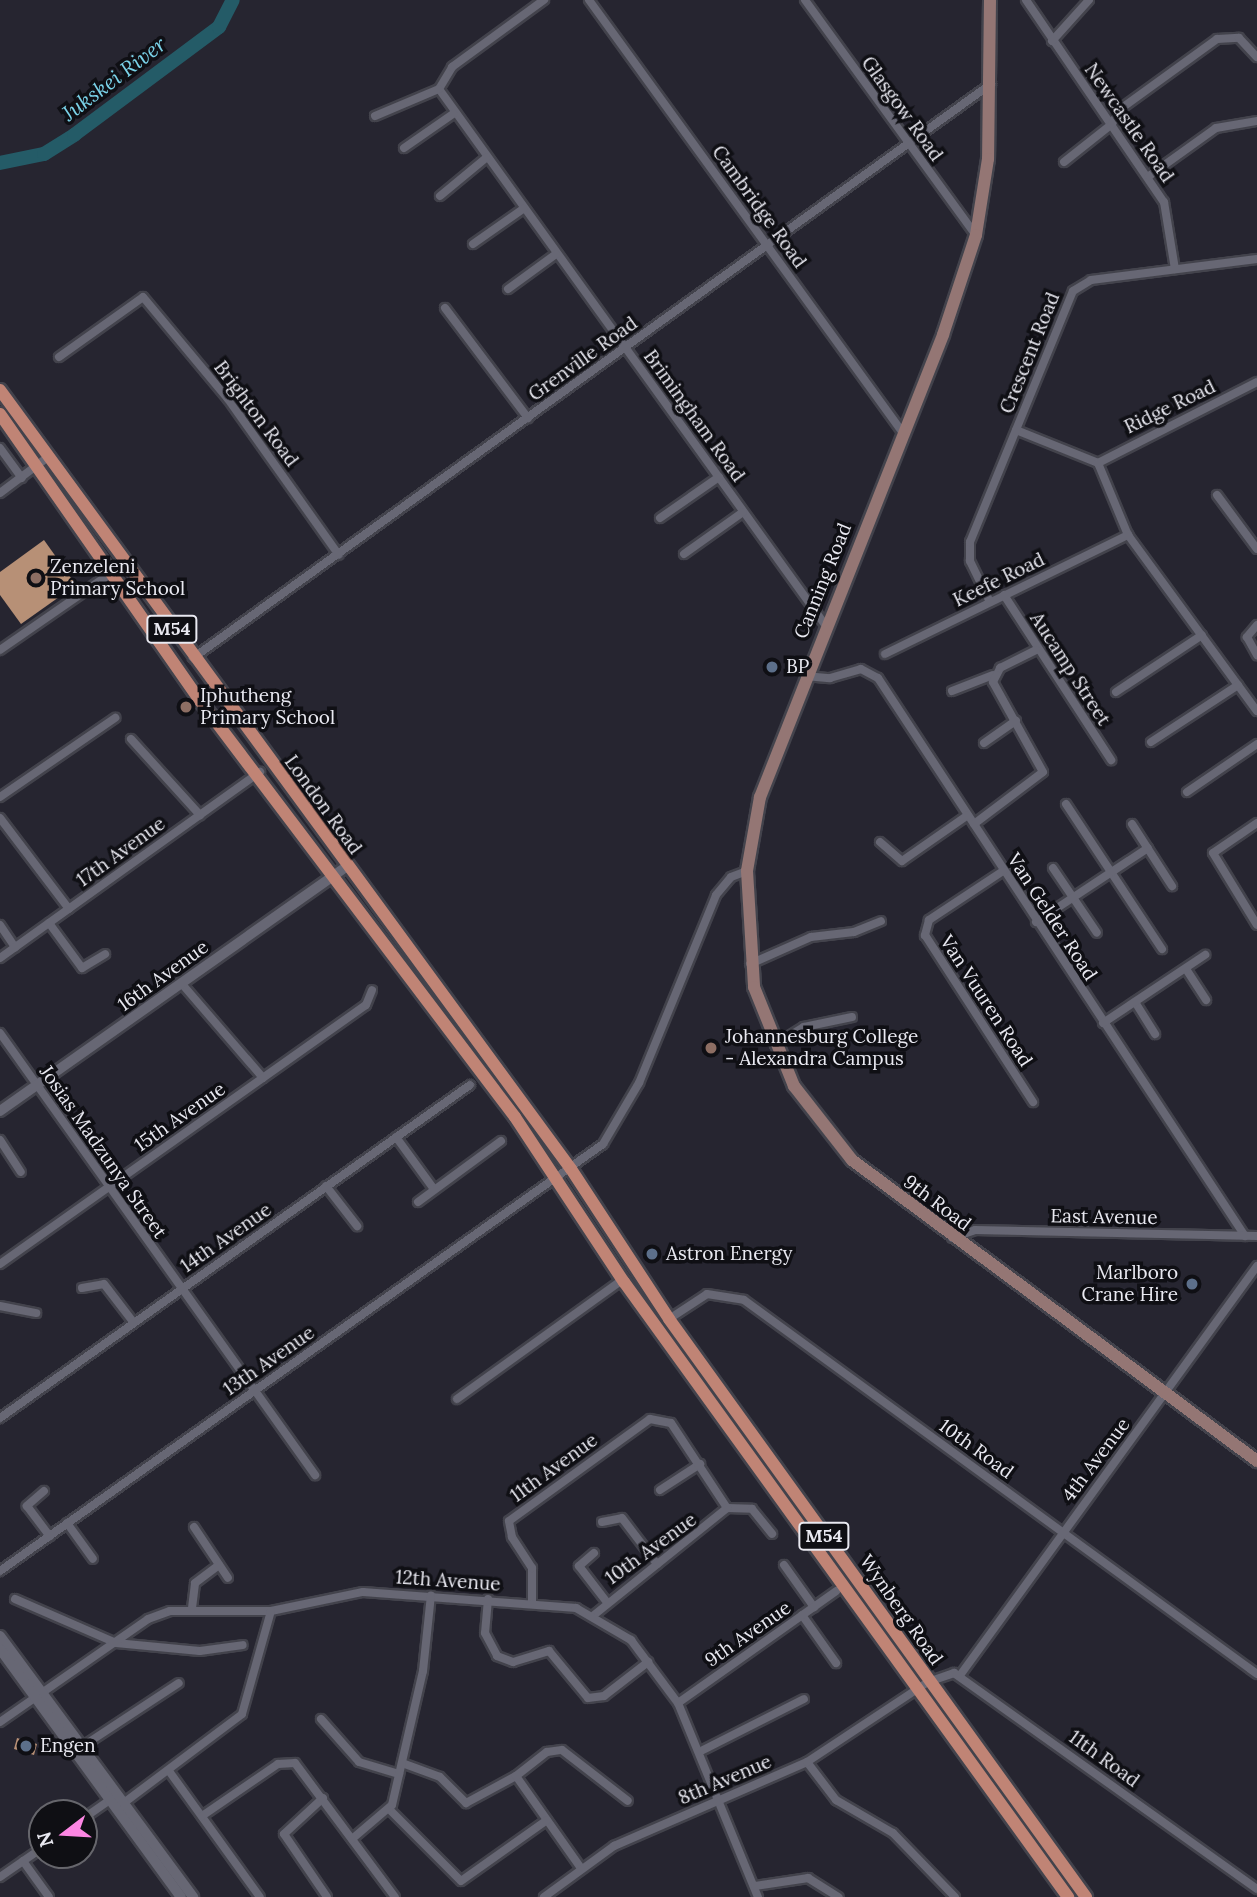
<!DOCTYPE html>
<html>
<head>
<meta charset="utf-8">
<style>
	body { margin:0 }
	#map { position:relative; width:1257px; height:1897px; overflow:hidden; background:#262530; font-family:Lora,serif }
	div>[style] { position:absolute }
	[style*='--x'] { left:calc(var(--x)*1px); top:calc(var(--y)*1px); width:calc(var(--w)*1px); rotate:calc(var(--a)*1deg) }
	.river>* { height:14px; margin:-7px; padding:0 7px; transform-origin:7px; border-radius:7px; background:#245b67 }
	.building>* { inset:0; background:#b79076 }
	.roads { filter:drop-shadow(2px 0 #43434c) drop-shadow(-2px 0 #43434c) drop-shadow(0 2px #43434c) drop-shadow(0 -2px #43434c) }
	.minor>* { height:8px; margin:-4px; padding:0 4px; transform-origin:4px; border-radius:4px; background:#676774 }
	.tertiary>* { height:10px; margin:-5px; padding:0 5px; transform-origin:5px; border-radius:5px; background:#676774 }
	.secondary>* { height:12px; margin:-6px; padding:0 6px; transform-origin:6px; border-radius:6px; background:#947674 }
	.primary>* { height:12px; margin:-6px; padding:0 6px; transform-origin:6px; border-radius:6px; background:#c08475 }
	.dots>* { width:19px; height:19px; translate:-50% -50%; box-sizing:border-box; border:4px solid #0f0f14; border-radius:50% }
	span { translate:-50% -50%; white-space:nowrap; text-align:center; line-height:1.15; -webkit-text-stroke:7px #0f0f14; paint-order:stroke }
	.shield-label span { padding:2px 5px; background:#0f0f14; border:2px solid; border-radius:5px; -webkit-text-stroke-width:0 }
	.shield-label { font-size:18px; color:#e9e9f1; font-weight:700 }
	.street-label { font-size:19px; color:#e9e9f1 }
	.poi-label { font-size:19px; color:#e9e9f1 }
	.left { translate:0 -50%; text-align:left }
	.right { translate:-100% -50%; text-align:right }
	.water-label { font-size:21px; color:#7ad2e8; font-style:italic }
	.north { position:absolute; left:28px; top:1799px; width:70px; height:70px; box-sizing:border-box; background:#0f0f14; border:2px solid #66666c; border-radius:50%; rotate:253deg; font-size:19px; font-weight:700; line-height:28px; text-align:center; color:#e9e9f1 }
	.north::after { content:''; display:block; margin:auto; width:24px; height:32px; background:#fd86e3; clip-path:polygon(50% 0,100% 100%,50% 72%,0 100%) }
</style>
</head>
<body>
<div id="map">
	<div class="river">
		<div style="--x:0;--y:163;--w:45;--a:-11.6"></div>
		<div style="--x:44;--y:154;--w:36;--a:-32"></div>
		<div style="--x:74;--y:135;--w:181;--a:-36.7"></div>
		<div style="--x:219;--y:27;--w:30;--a:-63"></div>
	</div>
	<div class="building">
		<div style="clip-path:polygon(44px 540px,76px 585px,21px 624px,0 595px,0 572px)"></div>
		<div style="clip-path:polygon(17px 1738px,37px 1744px,34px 1755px,14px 1749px)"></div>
	</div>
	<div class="roads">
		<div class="minor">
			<div style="--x:589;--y:0;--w:535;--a:54.05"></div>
			<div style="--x:805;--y:0;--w:291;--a:54"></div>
			<div style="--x:1026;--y:0;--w:245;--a:55.7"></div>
			<div style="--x:1164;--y:202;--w:68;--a:80.7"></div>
			<div style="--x:1052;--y:41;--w:55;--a:-47.9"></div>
			<div style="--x:439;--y:89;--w:662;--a:54.22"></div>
			<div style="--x:439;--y:89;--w:26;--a:-59"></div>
			<div style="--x:452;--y:67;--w:114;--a:-36.1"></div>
			<div style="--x:375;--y:116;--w:69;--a:-22.9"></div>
			<div style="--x:404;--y:148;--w:60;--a:-34.8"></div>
			<div style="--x:1064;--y:162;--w:61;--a:-38.4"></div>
			<div style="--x:1112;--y:124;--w:16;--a:-63"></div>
			<div style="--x:1119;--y:110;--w:121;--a:-35.9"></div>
			<div style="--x:1217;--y:39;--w:22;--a:-3"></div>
			<div style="--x:1239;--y:38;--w:26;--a:47"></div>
			<div style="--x:1149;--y:176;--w:82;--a:-35.6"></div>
			<div style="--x:1216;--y:128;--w:42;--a:-9.7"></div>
			<div style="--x:440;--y:196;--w:60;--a:-39.6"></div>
			<div style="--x:473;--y:244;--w:61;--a:-35"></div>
			<div style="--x:508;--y:289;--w:59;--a:-36.1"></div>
			<div style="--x:445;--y:308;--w:138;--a:53"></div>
			<div style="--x:59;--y:357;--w:103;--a:-35.5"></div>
			<div style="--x:143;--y:297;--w:133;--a:50.2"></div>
			<div style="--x:228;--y:399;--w:191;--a:54.6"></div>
			<div style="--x:1016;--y:430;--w:88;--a:21.9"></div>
			<div style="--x:1098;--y:463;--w:78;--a:67.4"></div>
			<div style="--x:1128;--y:535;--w:218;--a:53.8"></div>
			<div style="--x:0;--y:448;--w:37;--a:54"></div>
			<div style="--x:1098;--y:463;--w:178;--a:-27"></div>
			<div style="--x:0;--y:493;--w:60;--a:-36.9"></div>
			<div style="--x:1217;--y:495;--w:67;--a:53.5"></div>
			<div style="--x:660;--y:518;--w:72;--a:-34.8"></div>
			<div style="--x:684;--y:554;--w:72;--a:-35.4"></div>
			<div style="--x:1004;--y:595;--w:197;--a:57"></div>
			<div style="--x:990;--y:602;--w:46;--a:-116"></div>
			<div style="--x:970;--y:561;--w:19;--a:-90"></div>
			<div style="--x:970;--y:542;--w:271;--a:-67.7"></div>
			<div style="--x:1073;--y:291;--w:21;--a:-31"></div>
			<div style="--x:1091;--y:280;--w:167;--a:-7.2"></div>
			<div style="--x:1257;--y:625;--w:16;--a:130"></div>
			<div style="--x:1247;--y:637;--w:21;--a:61"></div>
			<div style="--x:0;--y:650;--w:139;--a:-34.7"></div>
			<div style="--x:885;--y:654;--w:271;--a:-26.1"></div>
			<div style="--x:193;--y:658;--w:983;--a:-35.73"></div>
			<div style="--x:805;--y:676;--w:25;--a:5"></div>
			<div style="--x:830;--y:678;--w:32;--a:-16"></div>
			<div style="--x:861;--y:669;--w:19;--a:28"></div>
			<div style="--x:878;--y:678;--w:668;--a:56.67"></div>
			<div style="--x:952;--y:691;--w:44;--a:-21.3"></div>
			<div style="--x:1116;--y:692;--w:103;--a:-33.5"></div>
			<div style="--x:131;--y:739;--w:103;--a:47.8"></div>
			<div style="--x:1151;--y:742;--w:104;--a:-33.2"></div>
			<div style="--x:984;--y:743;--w:39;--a:-35"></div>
			<div style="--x:1187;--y:792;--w:85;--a:-34.4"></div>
			<div style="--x:0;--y:797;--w:140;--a:-34.5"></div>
			<div style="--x:1066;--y:804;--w:174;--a:56.5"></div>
			<div style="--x:0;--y:818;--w:114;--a:52.8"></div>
			<div style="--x:1257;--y:823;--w:53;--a:145.7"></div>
			<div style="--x:1213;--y:853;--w:84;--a:58.6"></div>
			<div style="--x:974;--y:824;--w:86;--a:-37"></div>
			<div style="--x:1043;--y:772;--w:103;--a:-119.1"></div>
			<div style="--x:993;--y:682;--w:16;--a:-63"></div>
			<div style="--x:1000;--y:668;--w:40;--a:-26.6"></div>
			<div style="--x:1132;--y:824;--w:74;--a:57.2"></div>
			<div style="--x:880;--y:842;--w:29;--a:41"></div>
			<div style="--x:902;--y:861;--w:80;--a:-34.9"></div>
			<div style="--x:1053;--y:868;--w:78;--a:55.9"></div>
			<div style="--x:1003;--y:871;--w:89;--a:146.5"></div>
			<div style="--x:929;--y:920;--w:16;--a:105"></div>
			<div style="--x:925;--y:935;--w:199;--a:57.1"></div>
			<div style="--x:1036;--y:922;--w:134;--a:-33.5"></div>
			<div style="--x:49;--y:923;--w:56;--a:53.7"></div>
			<div style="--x:82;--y:968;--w:27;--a:-31"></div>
			<div style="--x:0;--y:925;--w:27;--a:56"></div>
			<div style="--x:0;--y:958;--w:320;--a:-35.6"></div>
			<div style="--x:750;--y:964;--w:67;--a:-23.9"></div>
			<div style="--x:811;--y:937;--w:43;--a:-6.6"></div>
			<div style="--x:854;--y:932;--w:29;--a:-22"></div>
			<div style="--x:1186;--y:969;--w:37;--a:57"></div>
			<div style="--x:182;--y:984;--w:124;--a:49.2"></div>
			<div style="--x:1135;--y:1002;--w:38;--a:58"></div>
			<div style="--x:1103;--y:1023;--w:123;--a:-33.7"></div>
			<div style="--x:0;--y:1033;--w:543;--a:54.52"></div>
			<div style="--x:775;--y:1045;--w:34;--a:-32"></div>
			<div style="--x:804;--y:1027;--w:49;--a:-11.8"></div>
			<div style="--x:396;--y:1137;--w:63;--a:54"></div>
			<div style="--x:0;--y:1140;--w:38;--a:57"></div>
			<div style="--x:326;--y:1186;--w:51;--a:52.2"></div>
			<div style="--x:418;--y:1202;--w:103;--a:-36.3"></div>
			<div style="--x:952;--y:1238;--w:24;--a:-19"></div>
			<div style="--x:975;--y:1230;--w:282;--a:1.2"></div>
			<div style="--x:0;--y:1264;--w:448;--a:-35.3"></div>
			<div style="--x:366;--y:1005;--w:16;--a:-68"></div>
			<div style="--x:82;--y:1288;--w:22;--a:-10"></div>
			<div style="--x:104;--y:1284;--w:49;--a:52.4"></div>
			<div style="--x:0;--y:1306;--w:37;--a:11"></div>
			<div style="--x:669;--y:1319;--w:45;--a:-33.3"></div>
			<div style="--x:707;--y:1294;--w:37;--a:9"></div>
			<div style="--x:744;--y:1300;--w:635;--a:36.09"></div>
			<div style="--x:457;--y:1399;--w:203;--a:-35.8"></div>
			<div style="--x:0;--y:1418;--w:576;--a:-35.32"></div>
			<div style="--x:660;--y:1490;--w:48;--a:-33"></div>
			<div style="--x:44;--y:1491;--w:23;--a:139"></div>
			<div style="--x:27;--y:1506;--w:38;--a:53"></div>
			<div style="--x:727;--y:1508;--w:25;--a:2"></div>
			<div style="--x:752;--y:1509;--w:32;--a:51"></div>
			<div style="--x:602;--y:1522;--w:20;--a:-11"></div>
			<div style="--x:622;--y:1518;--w:58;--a:52.7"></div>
			<div style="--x:67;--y:1523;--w:44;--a:54.2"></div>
			<div style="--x:194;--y:1527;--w:61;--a:56.3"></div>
			<div style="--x:594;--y:1553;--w:20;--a:139"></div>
			<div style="--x:579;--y:1566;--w:44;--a:52.4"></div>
			<div style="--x:784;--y:1565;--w:52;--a:54.5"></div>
			<div style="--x:0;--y:1571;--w:739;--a:-35.3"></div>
			<div style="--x:603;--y:1144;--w:71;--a:-59.5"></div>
			<div style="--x:639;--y:1083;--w:203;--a:-67.7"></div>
			<div style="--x:716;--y:895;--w:23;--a:-50"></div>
			<div style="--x:731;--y:877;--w:17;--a:-21"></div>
			<div style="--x:15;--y:1599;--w:110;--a:23.5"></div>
			<div style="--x:116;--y:1643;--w:84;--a:5.4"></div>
			<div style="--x:200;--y:1651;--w:43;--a:-7.9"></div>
			<div style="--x:488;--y:1599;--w:34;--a:95"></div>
			<div style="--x:485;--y:1633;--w:26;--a:62"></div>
			<div style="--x:497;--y:1656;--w:17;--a:21"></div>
			<div style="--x:513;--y:1662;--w:38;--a:-17"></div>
			<div style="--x:549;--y:1651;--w:61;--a:50.3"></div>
			<div style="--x:588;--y:1698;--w:16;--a:-7"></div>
			<div style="--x:604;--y:1696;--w:56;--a:-37.7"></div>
			<div style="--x:532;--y:1603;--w:35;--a:-90"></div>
			<div style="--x:532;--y:1568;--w:37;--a:-123"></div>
			<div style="--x:512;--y:1537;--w:16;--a:-101"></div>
			<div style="--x:509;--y:1521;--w:174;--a:-35.9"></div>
			<div style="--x:650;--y:1419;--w:21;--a:11"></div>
			<div style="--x:671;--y:1423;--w:102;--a:56.6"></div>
			<div style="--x:192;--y:1608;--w:25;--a:-83"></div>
			<div style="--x:195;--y:1583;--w:30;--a:-37"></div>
			<div style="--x:594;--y:1615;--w:171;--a:-38.8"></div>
			<div style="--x:802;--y:1615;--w:59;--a:54.7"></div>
			<div style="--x:961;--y:1674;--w:504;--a:-54.04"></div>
			<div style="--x:678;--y:1703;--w:194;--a:-35.3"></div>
			<div style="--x:321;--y:1719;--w:57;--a:48.5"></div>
			<div style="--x:359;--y:1762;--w:42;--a:16.7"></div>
			<div style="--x:0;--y:1722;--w:180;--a:-34.8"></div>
			<div style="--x:148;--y:1619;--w:23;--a:-20"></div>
			<div style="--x:170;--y:1611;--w:101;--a:0"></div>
			<div style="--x:271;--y:1611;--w:94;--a:-11.7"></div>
			<div style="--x:363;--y:1592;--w:214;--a:4.3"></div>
			<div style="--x:576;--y:1608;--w:64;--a:30.2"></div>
			<div style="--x:631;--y:1640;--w:79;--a:53.3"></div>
			<div style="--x:678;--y:1703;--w:210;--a:67.6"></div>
			<div style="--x:80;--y:1748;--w:118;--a:-33.3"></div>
			<div style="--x:703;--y:1750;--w:113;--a:-26.8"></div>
			<div style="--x:807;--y:1762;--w:48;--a:52.7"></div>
			<div style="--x:836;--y:1800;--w:66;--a:30.1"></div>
			<div style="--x:893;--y:1833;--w:89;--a:45.9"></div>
			<div style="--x:402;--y:1763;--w:40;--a:20.2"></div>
			<div style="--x:440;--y:1777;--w:37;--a:45"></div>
			<div style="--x:466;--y:1803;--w:57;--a:-28.4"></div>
			<div style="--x:516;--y:1776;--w:113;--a:54.8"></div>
			<div style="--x:169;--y:1771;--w:155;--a:54.2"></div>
			<div style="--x:516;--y:1776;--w:39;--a:-38"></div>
			<div style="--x:547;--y:1752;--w:15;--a:-8"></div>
			<div style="--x:562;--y:1750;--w:83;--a:37.7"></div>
			<div style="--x:323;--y:1798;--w:53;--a:137.3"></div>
			<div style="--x:284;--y:1834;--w:76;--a:55.7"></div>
			<div style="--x:121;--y:1805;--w:151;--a:-36.9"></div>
			<div style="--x:242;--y:1714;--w:107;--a:-74.3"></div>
			<div style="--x:390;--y:1810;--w:100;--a:45"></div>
			<div style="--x:461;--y:1881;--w:105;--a:-35.3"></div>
			<div style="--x:202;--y:1816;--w:92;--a:-34.4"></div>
			<div style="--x:278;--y:1764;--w:17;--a:-3"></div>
			<div style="--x:295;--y:1763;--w:167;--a:53.3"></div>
			<div style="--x:84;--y:1818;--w:35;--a:-35"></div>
			<div style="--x:352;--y:1839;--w:52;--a:-40.4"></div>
			<div style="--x:392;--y:1805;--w:138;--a:-77"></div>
			<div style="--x:423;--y:1671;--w:76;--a:-84"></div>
			<div style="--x:23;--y:1861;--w:44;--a:54.2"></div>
			<div style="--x:0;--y:1877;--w:51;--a:-34.6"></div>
			<div style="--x:755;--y:1886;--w:54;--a:-8.6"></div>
			<div style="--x:808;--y:1878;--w:36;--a:32"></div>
			<div style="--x:544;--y:1897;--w:87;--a:-36.1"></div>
			<div style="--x:614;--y:1846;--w:210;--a:-23.5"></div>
			<div style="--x:807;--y:1762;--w:145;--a:-33.5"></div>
			<div style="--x:928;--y:1682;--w:28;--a:-19"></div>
			<div style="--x:954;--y:1673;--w:372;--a:35.5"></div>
		</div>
		<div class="tertiary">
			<div style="--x:0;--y:1111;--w:422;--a:-35.2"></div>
			<div style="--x:0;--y:1636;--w:325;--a:53.5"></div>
			<div style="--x:0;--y:1649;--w:307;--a:53.9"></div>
		</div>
		<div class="secondary">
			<div style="--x:990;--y:0;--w:159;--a:90.7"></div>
			<div style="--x:988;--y:159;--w:77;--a:99"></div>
			<div style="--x:976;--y:235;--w:105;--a:108.3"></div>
			<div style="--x:943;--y:335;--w:497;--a:111.6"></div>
			<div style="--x:760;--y:797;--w:75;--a:100"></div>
			<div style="--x:747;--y:871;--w:116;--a:86.5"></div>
			<div style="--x:754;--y:987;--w:107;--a:68"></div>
			<div style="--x:794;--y:1086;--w:94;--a:51.9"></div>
			<div style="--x:852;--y:1160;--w:505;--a:36.62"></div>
		</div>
		<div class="primary">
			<div style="--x:0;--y:390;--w:966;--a:53.76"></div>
			<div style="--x:571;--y:1169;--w:179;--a:56.8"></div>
			<div style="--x:669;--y:1319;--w:713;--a:54.19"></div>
			<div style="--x:0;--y:414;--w:351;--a:55.1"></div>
			<div style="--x:201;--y:702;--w:520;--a:52.89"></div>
			<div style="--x:515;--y:1117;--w:198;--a:56.6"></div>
			<div style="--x:624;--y:1282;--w:759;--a:54.17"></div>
		</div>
	</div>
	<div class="dots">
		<div style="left:36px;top:578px;background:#8d6e63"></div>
		<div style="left:772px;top:667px;background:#5c6f8a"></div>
		<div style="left:186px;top:707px;background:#8d6e63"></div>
		<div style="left:711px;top:1048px;background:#8d6e63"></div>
		<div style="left:652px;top:1254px;background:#5c6f8a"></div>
		<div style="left:1192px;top:1284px;background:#5c6f8a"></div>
		<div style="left:26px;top:1746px;background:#5c6f8a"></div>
	</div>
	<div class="shield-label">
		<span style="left:172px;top:629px">M54</span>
		<span style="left:824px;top:1536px">M54</span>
	</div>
	<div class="street-label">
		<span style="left:902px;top:109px;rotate:54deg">Glasgow Road</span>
		<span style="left:1129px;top:123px;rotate:55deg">Newcastle Road</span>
		<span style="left:759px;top:207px;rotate:54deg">Cambridge Road</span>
		<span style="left:1030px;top:353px;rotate:-68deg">Crescent Road</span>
		<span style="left:583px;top:359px;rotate:-36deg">Grenville Road</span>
		<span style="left:1170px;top:407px;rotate:-26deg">Ridge Road</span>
		<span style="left:256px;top:414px;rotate:53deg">Brighton Road</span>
		<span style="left:694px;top:416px;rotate:54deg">Brimingham Road</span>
		<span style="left:999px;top:580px;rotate:-26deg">Keefe Road</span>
		<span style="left:823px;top:581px;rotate:-68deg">Canning Road</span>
		<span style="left:1070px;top:669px;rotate:57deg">Aucamp Street</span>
		<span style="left:323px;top:805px;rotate:54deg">London Road</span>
		<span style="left:121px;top:852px;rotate:-36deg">17th Avenue</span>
		<span style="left:1052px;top:917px;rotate:57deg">Van Gelder Road</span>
		<span style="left:163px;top:976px;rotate:-36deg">16th Avenue</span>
		<span style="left:986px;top:1001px;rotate:57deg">Van Vuuren Road</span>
		<span style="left:180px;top:1117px;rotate:-35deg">15th Avenue</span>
		<span style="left:103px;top:1152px;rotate:55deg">Josias Madzunya Street</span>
		<span style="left:937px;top:1203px;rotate:37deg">9th Road</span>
		<span style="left:1104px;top:1217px;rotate:1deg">East Avenue</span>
		<span style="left:226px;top:1238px;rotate:-35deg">14th Avenue</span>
		<span style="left:269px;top:1361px;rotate:-35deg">13th Avenue</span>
		<span style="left:976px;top:1449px;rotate:36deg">10th Road</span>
		<span style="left:1096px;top:1460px;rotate:-53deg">4th Avenue</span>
		<span style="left:554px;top:1468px;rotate:-36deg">11th Avenue</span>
		<span style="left:651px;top:1549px;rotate:-36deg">10th Avenue</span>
		<span style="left:448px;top:1581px;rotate:4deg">12th Avenue</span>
		<span style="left:901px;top:1610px;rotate:55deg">Wynberg Road</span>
		<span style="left:748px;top:1634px;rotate:-35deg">9th Avenue</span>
		<span style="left:1104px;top:1759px;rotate:36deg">11th Road</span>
		<span style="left:725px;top:1780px;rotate:-23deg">8th Avenue</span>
	</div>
	<div class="poi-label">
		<span class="left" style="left:50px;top:578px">Zenzeleni<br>Primary School</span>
		<span class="left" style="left:786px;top:667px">BP</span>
		<span class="left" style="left:200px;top:707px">Iphutheng<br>Primary School</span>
		<span class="left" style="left:725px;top:1048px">Johannesburg College<br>- Alexandra Campus</span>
		<span class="left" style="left:666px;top:1254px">Astron Energy</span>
		<span class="right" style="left:1178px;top:1284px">Marlboro<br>Crane Hire</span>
		<span class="left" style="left:40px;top:1746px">Engen</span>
	</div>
	<div class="water-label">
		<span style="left:114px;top:79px;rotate:-37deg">Jukskei River</span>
	</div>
	<div class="north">N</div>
</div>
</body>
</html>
